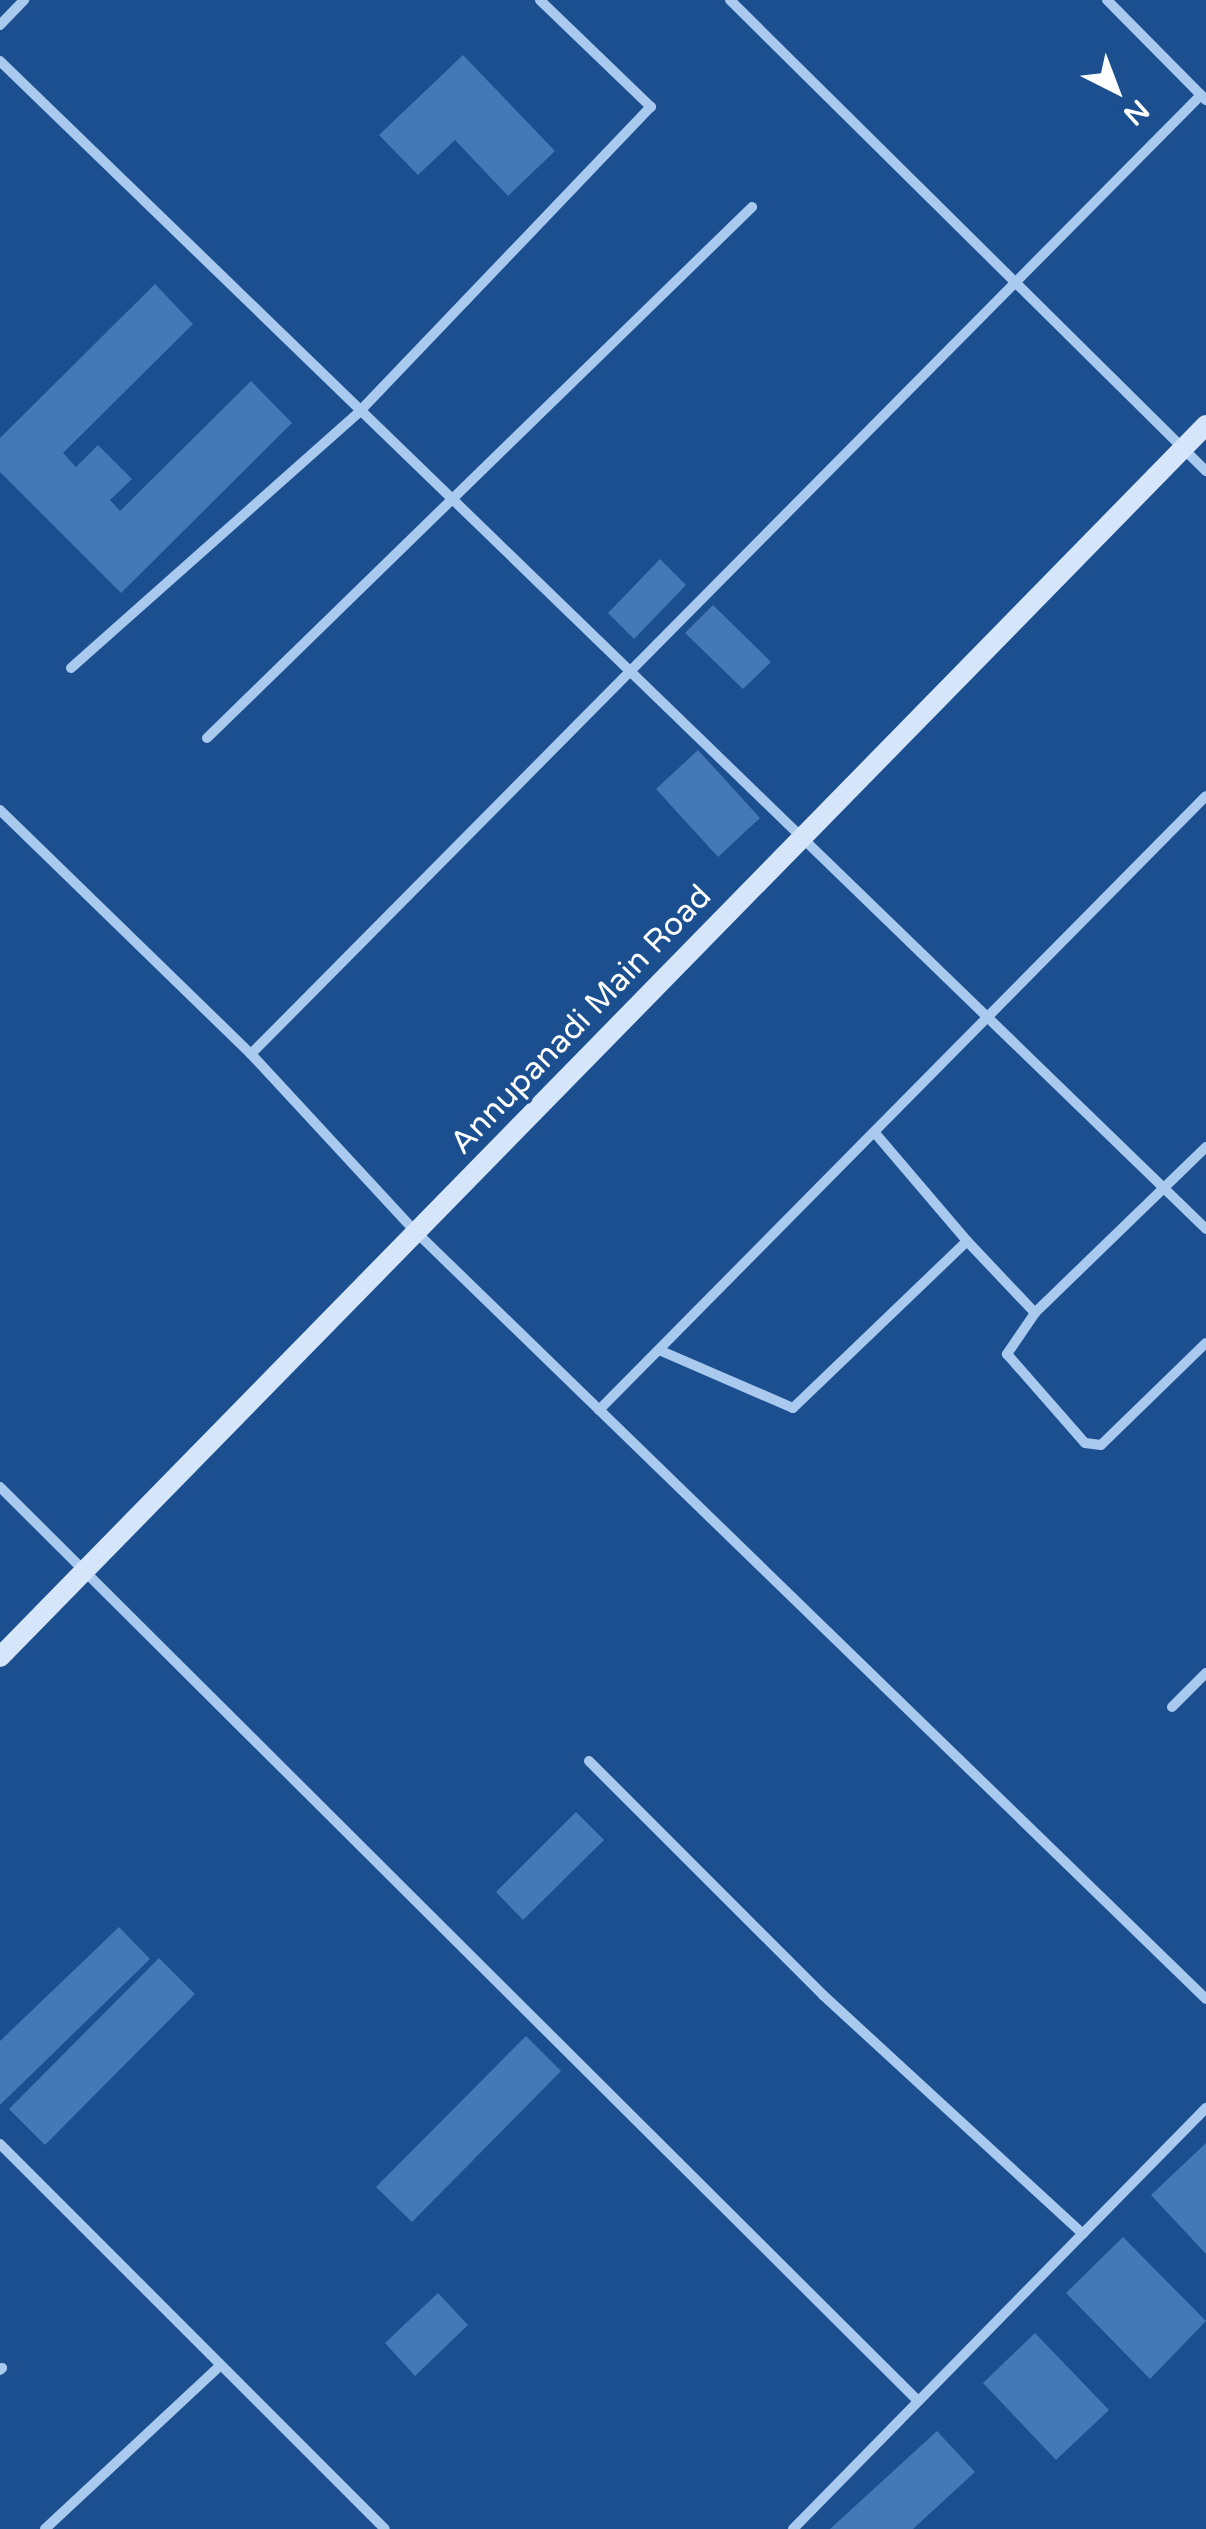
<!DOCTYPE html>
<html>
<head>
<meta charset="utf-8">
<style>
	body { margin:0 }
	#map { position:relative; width:1206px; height:2529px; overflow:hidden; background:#1b4f8f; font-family:"Varela Round",sans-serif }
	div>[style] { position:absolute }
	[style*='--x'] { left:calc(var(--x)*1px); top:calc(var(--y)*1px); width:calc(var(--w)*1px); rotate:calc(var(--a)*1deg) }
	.building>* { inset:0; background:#4478b7 }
	.street>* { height:10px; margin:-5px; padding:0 5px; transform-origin:5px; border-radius:5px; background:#a9c9ee }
	.secondary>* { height:20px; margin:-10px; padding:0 10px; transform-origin:10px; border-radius:10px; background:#d6e6fa }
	span { translate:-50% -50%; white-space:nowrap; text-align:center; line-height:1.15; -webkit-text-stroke:8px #1b4f8f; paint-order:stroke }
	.street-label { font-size:32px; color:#fff }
	.north { position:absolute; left:1066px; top:40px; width:100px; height:100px; -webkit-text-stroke:8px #1b4f8f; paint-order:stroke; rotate:138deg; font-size:28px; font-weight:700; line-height:40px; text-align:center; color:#fff }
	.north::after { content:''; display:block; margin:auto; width:35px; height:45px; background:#fff; clip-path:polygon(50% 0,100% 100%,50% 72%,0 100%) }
</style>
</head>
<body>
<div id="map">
	<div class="building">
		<div style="clip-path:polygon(463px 55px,555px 151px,508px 196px,455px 140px,418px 175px,379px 135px)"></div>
		<div style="clip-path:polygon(155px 284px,193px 324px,63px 453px,76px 467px,98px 445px,132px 479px,110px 500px,120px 511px,251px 381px,292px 423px,121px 593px,0 472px,0 438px)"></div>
		<div style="clip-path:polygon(660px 559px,686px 585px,634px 639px,608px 613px)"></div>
		<div style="clip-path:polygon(713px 605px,771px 662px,743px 689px,685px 633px)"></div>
		<div style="clip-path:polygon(698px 750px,760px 818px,718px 857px,656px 789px)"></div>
		<div style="clip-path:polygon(576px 1812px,604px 1840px,523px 1920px,496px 1892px)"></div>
		<div style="clip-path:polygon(119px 1927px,150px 1959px,0 2105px,0 2041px)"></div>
		<div style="clip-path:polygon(159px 1958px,195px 1994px,45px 2145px,9px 2109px)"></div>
		<div style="clip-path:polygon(526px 2036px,561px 2071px,412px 2222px,376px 2187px)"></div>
		<div style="clip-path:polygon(1206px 2143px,1206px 2254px,1151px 2195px)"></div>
		<div style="clip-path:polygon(1123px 2237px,1206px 2321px,1150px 2379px,1066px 2293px)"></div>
		<div style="clip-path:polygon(438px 2293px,468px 2325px,415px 2376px,385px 2343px)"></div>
		<div style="clip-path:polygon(1035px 2333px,1109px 2410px,1056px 2460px,983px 2383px)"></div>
		<div style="clip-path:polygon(937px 2431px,975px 2472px,913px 2529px,830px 2529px)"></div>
	</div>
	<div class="street">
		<div style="--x:730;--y:0;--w:670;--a:44.7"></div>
		<div style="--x:1107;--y:0;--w:141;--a:45.3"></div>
		<div style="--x:0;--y:25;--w:35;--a:-46"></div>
		<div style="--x:0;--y:61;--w:1679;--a:44.08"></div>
		<div style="--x:1201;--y:95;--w:1350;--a:134.73"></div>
		<div style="--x:251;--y:1054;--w:243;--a:47.2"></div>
		<div style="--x:416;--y:1232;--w:1101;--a:44.15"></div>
		<div style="--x:71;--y:668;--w:387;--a:-41.6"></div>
		<div style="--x:360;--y:411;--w:421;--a:-46.3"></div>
		<div style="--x:651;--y:107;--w:154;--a:-136.1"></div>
		<div style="--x:207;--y:738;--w:761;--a:-44.25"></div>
		<div style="--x:0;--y:810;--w:350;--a:44.2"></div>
		<div style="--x:1206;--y:1147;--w:238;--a:135.9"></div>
		<div style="--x:1035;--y:1313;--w:50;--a:124.3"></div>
		<div style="--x:1007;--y:1354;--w:118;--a:48.8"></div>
		<div style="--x:1085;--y:1443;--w:16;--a:7"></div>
		<div style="--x:1101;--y:1445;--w:146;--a:-44.2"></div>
		<div style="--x:967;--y:1241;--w:99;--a:46.6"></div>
		<div style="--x:659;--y:1350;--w:146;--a:23.4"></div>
		<div style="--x:793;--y:1408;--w:241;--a:-43.8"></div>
		<div style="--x:967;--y:1241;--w:140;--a:-130.4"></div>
		<div style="--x:599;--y:1410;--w:863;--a:-45.33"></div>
		<div style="--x:0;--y:1487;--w:1295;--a:44.87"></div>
		<div style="--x:1172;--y:1707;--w:48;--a:-45"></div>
		<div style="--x:589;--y:1761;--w:331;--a:45"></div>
		<div style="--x:823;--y:1995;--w:353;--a:42.6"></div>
		<div style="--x:0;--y:2144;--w:544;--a:45"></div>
		<div style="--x:0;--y:2370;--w:3;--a:-45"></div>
		<div style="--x:45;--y:2529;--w:238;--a:-43"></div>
		<div style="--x:793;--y:2529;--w:590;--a:-45.55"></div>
	</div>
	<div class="secondary">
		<div style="--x:0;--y:1657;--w:1724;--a:-45.61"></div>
	</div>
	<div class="street-label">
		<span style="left:581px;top:1020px;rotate:-46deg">Annupanadi Main Road</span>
	</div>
	<div class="north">N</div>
</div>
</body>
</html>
